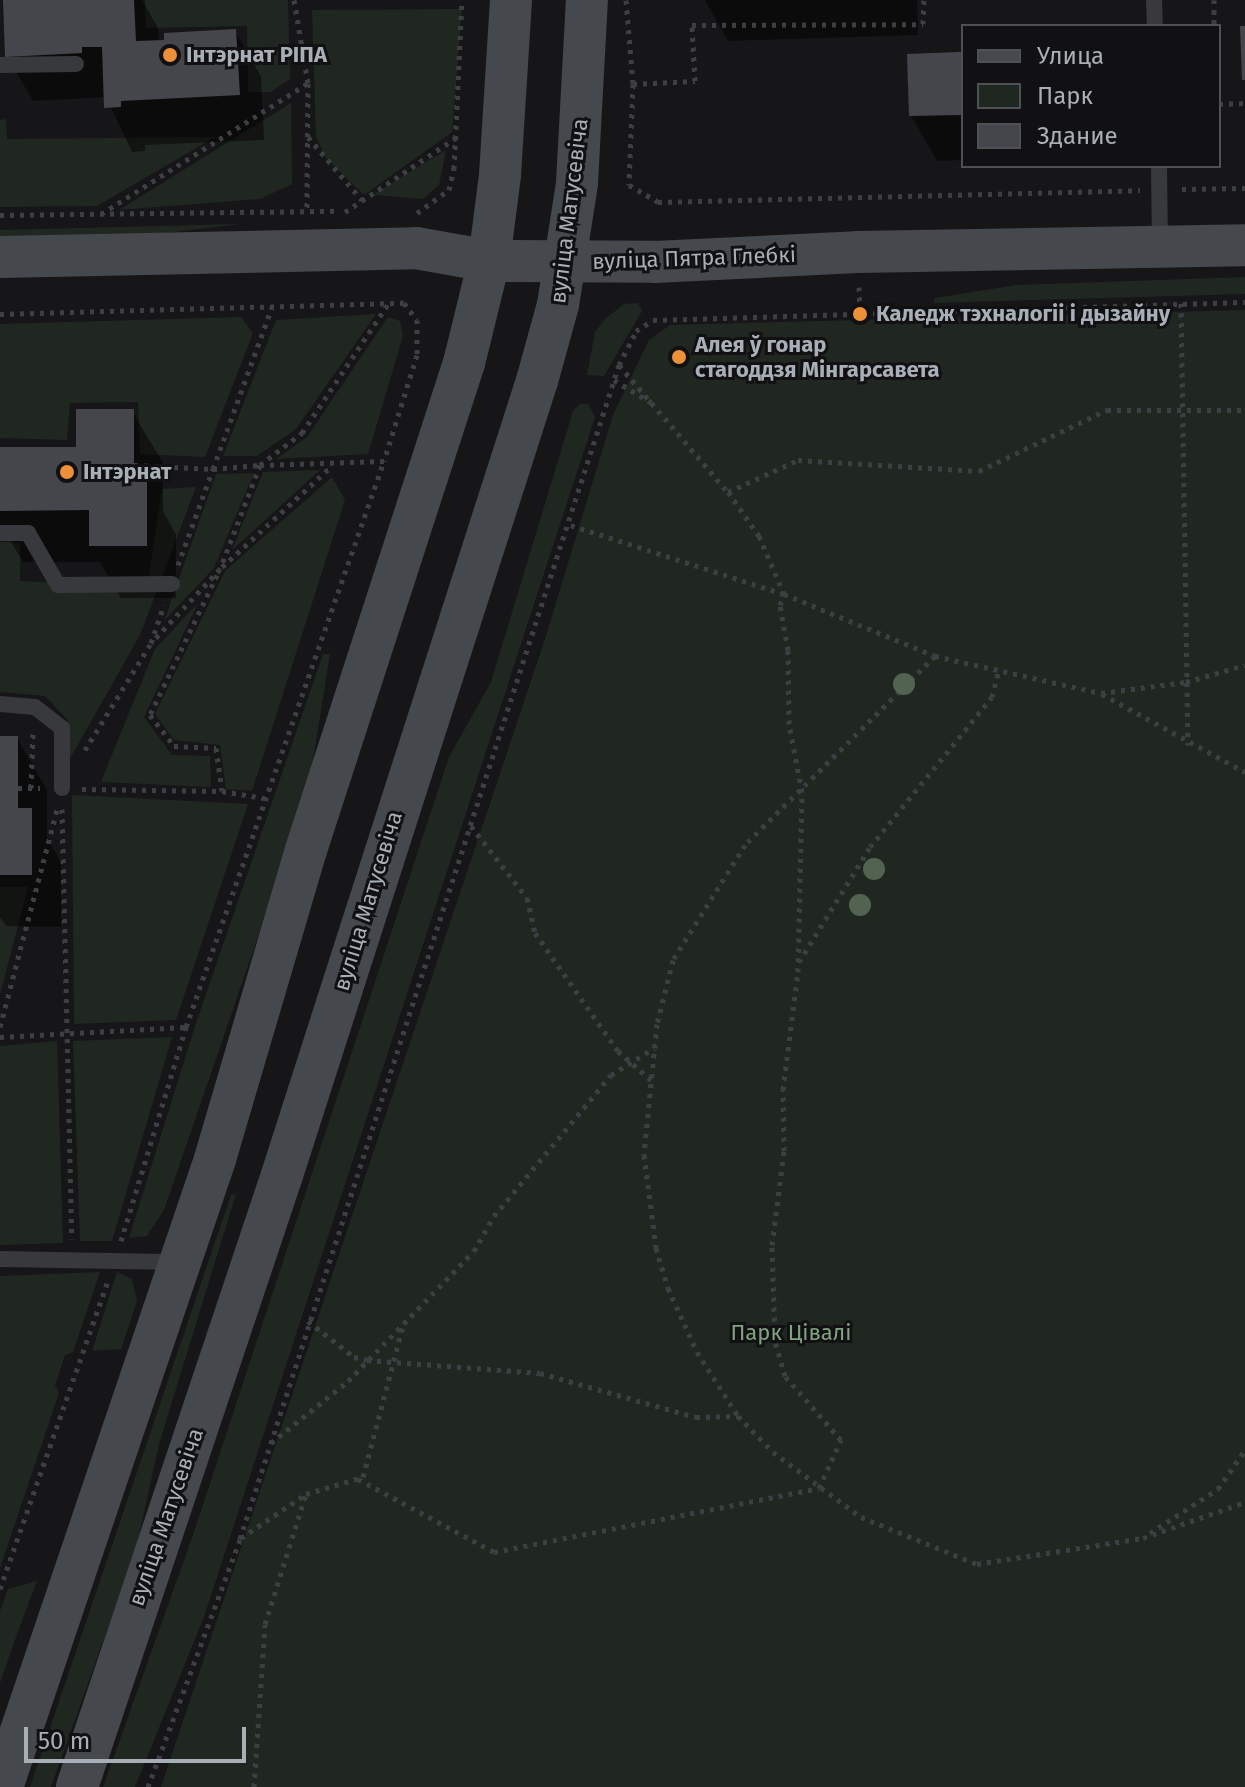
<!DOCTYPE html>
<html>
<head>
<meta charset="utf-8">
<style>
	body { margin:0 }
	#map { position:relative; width:1245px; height:1787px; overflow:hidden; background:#161618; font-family:"Fira Sans",sans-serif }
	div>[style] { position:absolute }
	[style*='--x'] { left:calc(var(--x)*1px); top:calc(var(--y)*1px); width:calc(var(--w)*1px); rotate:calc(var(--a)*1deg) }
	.green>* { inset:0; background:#202720 }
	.shadow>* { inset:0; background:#0007 }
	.building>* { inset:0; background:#45464b }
	.path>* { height:5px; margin-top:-2.5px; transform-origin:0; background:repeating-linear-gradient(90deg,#3d4043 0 4px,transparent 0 10px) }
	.service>* { height:16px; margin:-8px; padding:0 8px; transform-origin:8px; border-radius:8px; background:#37393c }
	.secondary>* { height:42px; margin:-21px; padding:0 21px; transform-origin:21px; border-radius:21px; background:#45484c }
	.trees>* { width:22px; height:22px; margin:-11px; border-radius:50%; background:#526351 }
	.dots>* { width:22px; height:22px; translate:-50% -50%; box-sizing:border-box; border:4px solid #111113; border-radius:50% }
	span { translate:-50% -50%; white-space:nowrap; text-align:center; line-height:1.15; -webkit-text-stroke:6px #111113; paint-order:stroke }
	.poi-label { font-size:22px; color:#a8afb7; font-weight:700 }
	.left { translate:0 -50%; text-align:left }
	.street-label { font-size:22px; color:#a8afb7 }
	.park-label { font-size:22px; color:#83a280 }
	.legend { position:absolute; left:961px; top:24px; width:260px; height:144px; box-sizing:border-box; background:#111113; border:2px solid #4d5055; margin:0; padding:10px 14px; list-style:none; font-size:24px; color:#a8afb7 }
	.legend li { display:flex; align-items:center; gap:16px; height:40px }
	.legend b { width:40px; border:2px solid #4d5055 }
	.scale { position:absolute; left:24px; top:1727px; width:222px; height:36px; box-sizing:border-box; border:4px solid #a8afb7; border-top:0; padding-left:10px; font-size:24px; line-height:28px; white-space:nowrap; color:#a8afb7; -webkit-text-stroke:6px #111113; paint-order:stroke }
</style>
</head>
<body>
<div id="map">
	<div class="green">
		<div style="clip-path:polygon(145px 0,288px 0,290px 79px,270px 92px,248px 92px,247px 26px,146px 28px)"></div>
		<div style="clip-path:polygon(462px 9px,452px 132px,364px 195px,326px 158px,316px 137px,312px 10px)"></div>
		<div style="clip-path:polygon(291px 103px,292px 184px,260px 199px,119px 210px)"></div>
		<div style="clip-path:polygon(6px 119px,7px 139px,215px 137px,97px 206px,0 207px,0 120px)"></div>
		<div style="clip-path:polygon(446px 150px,439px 185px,423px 199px,372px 195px)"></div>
		<div style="clip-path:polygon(240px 224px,166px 233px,0 250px,0 230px)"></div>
		<div style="clip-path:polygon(1245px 277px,1245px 294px,933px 303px,935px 298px,1016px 285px)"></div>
		<div style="clip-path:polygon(638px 303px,642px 311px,604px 376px,587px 375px,595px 332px,605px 319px,624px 304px)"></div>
		<div style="clip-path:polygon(1245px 310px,1245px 1787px,161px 1787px,545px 639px,613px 415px,649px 340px,670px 325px)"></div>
		<div style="clip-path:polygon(376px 314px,296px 429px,257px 456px,223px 456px,276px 320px)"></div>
		<div style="clip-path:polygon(241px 317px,253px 333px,205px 457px,140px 454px,138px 402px,70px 403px,67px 440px,0 438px,0 324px)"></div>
		<div style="clip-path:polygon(388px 317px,400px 321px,403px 336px,368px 454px,276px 459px,307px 437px)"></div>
		<div style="clip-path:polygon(580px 404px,588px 404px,595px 417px,204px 1617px,135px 1787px,103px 1787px,193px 1535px,449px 757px,491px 682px,573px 411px)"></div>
		<div style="clip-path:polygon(320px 470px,232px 550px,263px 472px)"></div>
		<div style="clip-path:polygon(254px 473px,214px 568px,164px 621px,216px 474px)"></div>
		<div style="clip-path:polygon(332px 477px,345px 500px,252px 791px,226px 789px,220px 745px,174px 740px,155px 714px,225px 571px)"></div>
		<div style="clip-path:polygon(196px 487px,140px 635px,68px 762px,68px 720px,45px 696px,0 692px,0 542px,20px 543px,20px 581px,147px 588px,162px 489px)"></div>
		<div style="clip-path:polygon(198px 603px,144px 717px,172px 755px,210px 756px,211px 787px,101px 782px,155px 649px)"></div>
		<div style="clip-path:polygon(323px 654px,330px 654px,308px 791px,164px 1210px,147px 1236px,129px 1238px,194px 1029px)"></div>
		<div style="clip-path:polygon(72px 795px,248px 804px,176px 1020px,74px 1024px)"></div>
		<div style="clip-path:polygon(0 887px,28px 887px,0 995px)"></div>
		<div style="clip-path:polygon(172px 1037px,112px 1241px,80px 1241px,73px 1041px)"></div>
		<div style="clip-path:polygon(57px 1041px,63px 1243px,0 1245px,0 1046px)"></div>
		<div style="clip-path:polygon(236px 1194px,159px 1444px,136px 1549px,51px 1787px,30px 1787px,231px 1195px)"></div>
		<div style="clip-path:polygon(100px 1272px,73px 1352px,65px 1355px,55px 1385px,59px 1393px,0 1568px,0 1276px)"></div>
		<div style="clip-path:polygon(117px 1272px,132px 1279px,137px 1301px,121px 1349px,92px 1351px)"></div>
		<div style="clip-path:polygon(37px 1581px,16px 1637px,0 1683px,0 1611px,8px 1589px)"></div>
	</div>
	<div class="shadow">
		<div style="clip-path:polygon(5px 0,142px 0,158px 28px,159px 42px,235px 31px,261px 76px,264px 140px,145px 145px,145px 151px,132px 152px,106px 97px,33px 101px,7px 56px)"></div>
		<div style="clip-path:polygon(705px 0,917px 0,918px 35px,728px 41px)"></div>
		<div style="clip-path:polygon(963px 54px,963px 160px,937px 161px,911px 116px)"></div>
		<div style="clip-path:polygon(132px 411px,163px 463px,163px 511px,176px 535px,176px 598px,121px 598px,100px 562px,23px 562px,0 523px,0 449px,78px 449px)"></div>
		<div style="clip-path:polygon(0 738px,17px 738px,47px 790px,47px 838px,61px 862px,61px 927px,6px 926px,0 917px)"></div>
	</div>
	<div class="building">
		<div style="clip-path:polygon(3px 0,134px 0,136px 41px,164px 40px,164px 33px,236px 29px,240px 95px,121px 101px,121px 107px,104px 108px,102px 47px,82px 47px,82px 53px,5px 57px)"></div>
		<div style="clip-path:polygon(1240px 26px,1245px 26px,1245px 80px,1242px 80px)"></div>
		<div style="clip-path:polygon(958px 52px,963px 52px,963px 115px,909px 116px,907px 54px)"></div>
		<div style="clip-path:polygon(76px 409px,134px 409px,134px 480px,147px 480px,147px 546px,89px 546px,89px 510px,0 511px,0 447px,76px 447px)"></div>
		<div style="clip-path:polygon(0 736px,18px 736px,18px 808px,32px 808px,32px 875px,0 875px)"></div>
	</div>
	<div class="path">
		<div style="--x:294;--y:0;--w:84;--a:80.4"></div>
		<div style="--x:308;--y:83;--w:127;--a:90.5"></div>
		<div style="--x:626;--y:0;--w:84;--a:85.2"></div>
		<div style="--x:633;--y:84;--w:101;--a:92.3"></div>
		<div style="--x:629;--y:185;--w:34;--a:30"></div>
		<div style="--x:658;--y:202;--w:482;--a:-1.4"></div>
		<div style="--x:1214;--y:0;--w:26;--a:90"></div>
		<div style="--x:633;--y:84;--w:62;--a:-2.8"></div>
		<div style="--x:695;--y:81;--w:56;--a:-93.1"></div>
		<div style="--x:692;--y:25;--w:231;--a:-0.2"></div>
		<div style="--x:923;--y:24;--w:24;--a:-88"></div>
		<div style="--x:1219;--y:104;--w:26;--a:-2"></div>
		<div style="--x:308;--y:137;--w:83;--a:49.4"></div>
		<div style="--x:1182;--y:189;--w:63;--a:-0.9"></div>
		<div style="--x:345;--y:212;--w:135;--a:-33.8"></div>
		<div style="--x:417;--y:213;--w:39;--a:-36"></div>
		<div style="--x:449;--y:190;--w:22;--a:-77"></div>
		<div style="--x:454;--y:169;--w:169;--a:-87.3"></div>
		<div style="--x:101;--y:214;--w:245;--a:-32.3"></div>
		<div style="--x:0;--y:215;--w:339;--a:-0.7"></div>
		<div style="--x:859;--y:287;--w:27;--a:88"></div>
		<div style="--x:1181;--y:303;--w:442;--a:89.1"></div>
		<div style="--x:0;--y:314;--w:404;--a:-1.6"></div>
		<div style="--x:404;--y:303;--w:21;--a:53"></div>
		<div style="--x:417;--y:320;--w:35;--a:90"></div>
		<div style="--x:417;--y:355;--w:111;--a:107.3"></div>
		<div style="--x:384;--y:461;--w:124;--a:178.2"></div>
		<div style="--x:260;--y:465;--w:111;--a:111"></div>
		<div style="--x:220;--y:569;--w:101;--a:133"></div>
		<div style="--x:619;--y:365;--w:167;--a:49.4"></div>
		<div style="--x:728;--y:492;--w:54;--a:54.8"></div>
		<div style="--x:759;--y:536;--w:63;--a:66.7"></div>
		<div style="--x:784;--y:594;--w:163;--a:22.3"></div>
		<div style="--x:935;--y:656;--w:170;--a:12.6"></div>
		<div style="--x:1101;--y:693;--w:86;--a:-7.4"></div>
		<div style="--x:1186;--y:682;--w:61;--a:-16.1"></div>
		<div style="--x:614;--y:380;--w:50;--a:31.2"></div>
		<div style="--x:134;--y:465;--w:79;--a:2.9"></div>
		<div style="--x:213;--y:469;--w:172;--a:-70"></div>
		<div style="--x:728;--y:492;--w:77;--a:-24.6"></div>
		<div style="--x:798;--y:460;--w:181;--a:3.5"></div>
		<div style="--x:979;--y:471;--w:142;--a:-25.5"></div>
		<div style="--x:1107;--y:410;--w:138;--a:0"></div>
		<div style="--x:178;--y:565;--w:102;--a:-70"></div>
		<div style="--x:213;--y:469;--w:47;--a:-4.9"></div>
		<div style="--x:260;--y:465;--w:53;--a:-37.3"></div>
		<div style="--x:302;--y:433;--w:155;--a:-56.3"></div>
		<div style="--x:222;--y:567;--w:149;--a:-42.6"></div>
		<div style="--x:217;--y:575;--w:155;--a:115.6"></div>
		<div style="--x:150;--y:715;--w:39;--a:52"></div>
		<div style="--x:174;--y:746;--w:42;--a:2.7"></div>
		<div style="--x:216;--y:748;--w:43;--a:82.1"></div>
		<div style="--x:935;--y:656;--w:268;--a:135.2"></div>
		<div style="--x:745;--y:845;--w:136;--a:122.1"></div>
		<div style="--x:673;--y:960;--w:66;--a:104"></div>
		<div style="--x:657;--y:1024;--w:132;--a:95.7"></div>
		<div style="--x:644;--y:1155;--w:94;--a:82.6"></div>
		<div style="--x:656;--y:1248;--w:42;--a:73.3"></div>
		<div style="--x:668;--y:1288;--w:70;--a:65.6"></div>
		<div style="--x:697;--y:1352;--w:76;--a:57.4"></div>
		<div style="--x:738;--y:1416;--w:50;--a:45.8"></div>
		<div style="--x:773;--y:1452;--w:109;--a:36.5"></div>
		<div style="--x:861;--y:1517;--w:125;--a:22.1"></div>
		<div style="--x:977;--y:1564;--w:168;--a:-8.9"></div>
		<div style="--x:1143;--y:1538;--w:108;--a:-19.4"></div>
		<div style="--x:1102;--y:694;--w:163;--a:28.6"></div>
		<div style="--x:85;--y:750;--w:126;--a:-58.3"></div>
		<div style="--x:151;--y:643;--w:40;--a:-71.1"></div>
		<div style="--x:18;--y:788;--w:22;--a:0"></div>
		<div style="--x:31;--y:788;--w:55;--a:-87.9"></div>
		<div style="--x:82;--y:789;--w:140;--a:0.8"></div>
		<div style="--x:222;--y:791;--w:43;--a:9.5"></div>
		<div style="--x:62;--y:809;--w:430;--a:88.7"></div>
		<div style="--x:471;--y:826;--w:91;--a:52.1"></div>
		<div style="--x:527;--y:898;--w:36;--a:77"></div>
		<div style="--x:535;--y:933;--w:144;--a:54.9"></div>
		<div style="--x:618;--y:1051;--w:44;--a:41.3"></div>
		<div style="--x:799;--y:962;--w:135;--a:-58.3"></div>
		<div style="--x:870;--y:847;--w:193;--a:-50.9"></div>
		<div style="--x:992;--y:697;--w:25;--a:-76"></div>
		<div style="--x:0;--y:1027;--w:225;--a:-75.3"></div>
		<div style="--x:0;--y:1037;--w:186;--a:-3.1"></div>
		<div style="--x:121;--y:1241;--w:224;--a:-73.1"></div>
		<div style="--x:186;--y:1027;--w:600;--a:-70.72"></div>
		<div style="--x:308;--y:1321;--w:58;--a:38"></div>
		<div style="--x:354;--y:1357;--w:13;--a:13"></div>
		<div style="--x:367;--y:1360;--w:173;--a:4.3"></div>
		<div style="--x:540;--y:1373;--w:162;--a:15.8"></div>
		<div style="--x:696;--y:1417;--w:42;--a:-1.4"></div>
		<div style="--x:271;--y:1443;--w:99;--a:-38.8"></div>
		<div style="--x:348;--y:1381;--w:181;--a:-45.9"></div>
		<div style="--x:474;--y:1251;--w:40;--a:-60.3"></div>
		<div style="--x:494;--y:1216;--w:183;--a:-50.3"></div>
		<div style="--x:611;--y:1075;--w:51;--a:-32.1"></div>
		<div style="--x:358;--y:1479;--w:154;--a:28.2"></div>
		<div style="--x:494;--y:1552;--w:331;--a:-11.1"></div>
		<div style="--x:819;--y:1488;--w:53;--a:-65.4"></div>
		<div style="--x:841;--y:1440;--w:85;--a:-131.2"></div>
		<div style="--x:785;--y:1376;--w:36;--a:-106"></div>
		<div style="--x:775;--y:1341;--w:96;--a:-91.8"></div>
		<div style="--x:772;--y:1245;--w:95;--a:-82.7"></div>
		<div style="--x:784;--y:1151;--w:61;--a:-90.9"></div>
		<div style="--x:783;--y:1090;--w:119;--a:-82.8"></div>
		<div style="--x:798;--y:972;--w:180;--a:-88.7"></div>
		<div style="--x:802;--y:792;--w:69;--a:-100.8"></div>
		<div style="--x:789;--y:724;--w:74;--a:-90.8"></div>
		<div style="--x:788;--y:650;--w:46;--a:-100.1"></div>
		<div style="--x:780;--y:605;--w:12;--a:-70"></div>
		<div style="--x:784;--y:594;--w:224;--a:-162.1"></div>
		<div style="--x:1150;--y:1533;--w:81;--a:-32.9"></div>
		<div style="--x:1218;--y:1489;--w:47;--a:-55.3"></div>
		<div style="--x:241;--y:1538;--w:78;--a:-34.1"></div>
		<div style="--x:306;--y:1494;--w:59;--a:-16.6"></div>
		<div style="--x:363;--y:1477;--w:156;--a:-75.2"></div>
		<div style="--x:0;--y:1589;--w:326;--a:-70.7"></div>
		<div style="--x:148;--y:1787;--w:265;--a:-69.6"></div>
		<div style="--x:240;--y:1539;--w:1234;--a:-72.11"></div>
		<div style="--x:619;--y:365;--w:38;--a:-63"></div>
		<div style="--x:636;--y:331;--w:20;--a:-33"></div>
		<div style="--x:653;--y:320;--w:592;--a:-1.74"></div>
		<div style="--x:254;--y:1787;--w:163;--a:-86.1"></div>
		<div style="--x:265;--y:1624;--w:136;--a:-72.5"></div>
	</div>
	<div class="service">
		<div style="--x:1154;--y:0;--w:26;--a:88"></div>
		<div style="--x:0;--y:65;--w:76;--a:-0.8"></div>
		<div style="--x:1159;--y:166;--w:78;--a:89.3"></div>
		<div style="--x:0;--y:533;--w:28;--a:0"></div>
		<div style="--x:28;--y:533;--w:60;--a:60"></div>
		<div style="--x:58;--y:585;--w:114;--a:-0.5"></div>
		<div style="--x:0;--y:704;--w:35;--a:5"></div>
		<div style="--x:35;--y:707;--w:34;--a:38"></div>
		<div style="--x:62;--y:728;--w:60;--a:90"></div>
		<div style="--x:0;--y:1259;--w:179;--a:1"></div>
	</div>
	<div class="secondary">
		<div style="--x:0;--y:257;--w:416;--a:-1.2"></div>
		<div style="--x:416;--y:248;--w:74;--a:10.1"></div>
		<div style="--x:489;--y:261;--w:166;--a:0.3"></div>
		<div style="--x:655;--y:262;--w:202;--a:-2.8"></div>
		<div style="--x:857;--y:252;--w:388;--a:-1"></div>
		<div style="--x:2;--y:1787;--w:663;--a:-71.26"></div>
		<div style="--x:215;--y:1159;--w:322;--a:-73.6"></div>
		<div style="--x:306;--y:850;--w:512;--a:-72.03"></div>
		<div style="--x:464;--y:363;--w:105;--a:-76.2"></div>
		<div style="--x:489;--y:261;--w:87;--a:-82.7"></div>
		<div style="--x:500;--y:175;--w:175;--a:-86.4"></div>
		<div style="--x:77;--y:1787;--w:645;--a:-71.48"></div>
		<div style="--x:282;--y:1175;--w:834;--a:-72.2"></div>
		<div style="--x:537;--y:381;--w:79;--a:-74.6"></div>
		<div style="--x:558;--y:305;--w:123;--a:-81.1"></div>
		<div style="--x:577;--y:183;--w:183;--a:-86.9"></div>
	</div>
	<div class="trees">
		<div style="left:904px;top:684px"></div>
		<div style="left:874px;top:869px"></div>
		<div style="left:860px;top:905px"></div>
	</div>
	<div class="dots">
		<div style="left:170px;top:55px;background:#ec9139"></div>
		<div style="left:860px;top:314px;background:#ec9139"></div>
		<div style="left:679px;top:357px;background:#ec9139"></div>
		<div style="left:67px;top:472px;background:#ec9139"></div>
	</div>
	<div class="poi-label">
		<span class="left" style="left:186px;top:55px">Інтэрнат РІПА</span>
		<span class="left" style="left:876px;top:314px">Каледж тэхналогіі і дызайну</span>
		<span class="left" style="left:695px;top:357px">Алея ў гонар<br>стагоддзя Мінгарсавета</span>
		<span class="left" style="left:83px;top:472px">Інтэрнат</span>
	</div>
	<div class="street-label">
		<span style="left:569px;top:211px;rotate:-83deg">вуліца Матусевіча</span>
		<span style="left:694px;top:258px;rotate:-2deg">вуліца Пятра Глебкі</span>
		<span style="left:368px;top:901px;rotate:-73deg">вуліца Матусевіча</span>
		<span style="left:166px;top:1517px;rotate:-71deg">вуліца Матусевіча</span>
	</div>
	<div class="park-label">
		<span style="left:791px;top:1333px">Парк Цівалі</span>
	</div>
	<ul class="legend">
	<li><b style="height:10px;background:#45484c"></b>Улица</li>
	<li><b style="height:22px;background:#202720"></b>Парк</li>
	<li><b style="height:22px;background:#45464b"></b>Здание</li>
	</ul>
	<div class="scale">50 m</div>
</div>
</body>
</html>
